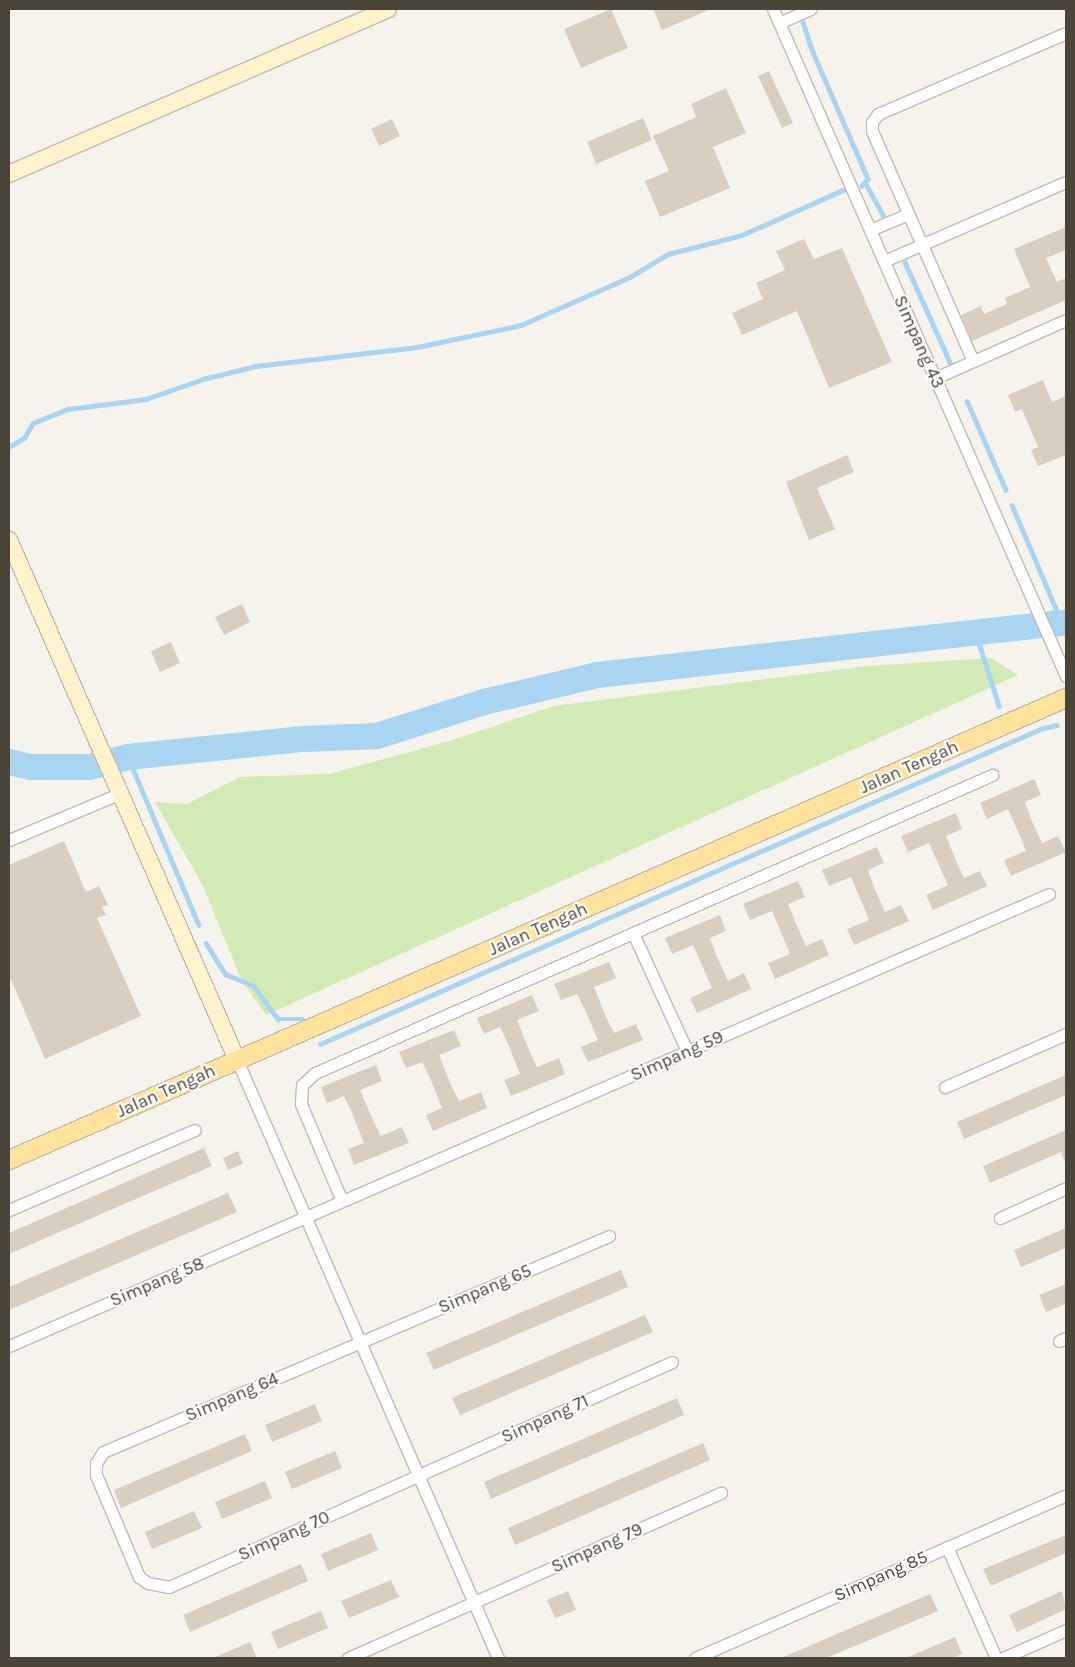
<!DOCTYPE html>
<html>
<head>
<meta charset="utf-8">
<style>
	body { margin:0 }
	#map { position:relative; width:1075px; height:1667px; overflow:hidden; background:#f6f3ec; font-family:Karla,sans-serif }
	div>[style] { position:absolute }
	[style*='--x'] { left:calc(var(--x)*1px); top:calc(var(--y)*1px); width:calc(var(--w)*1px); rotate:calc(var(--a)*1deg) }
	.green>* { inset:0; background:#d2eab5 }
	.stream>* { height:4.5px; margin:-2.25px; padding:0 2.25px; transform-origin:2.25px; border-radius:2.25px; background:#a9d4f2 }
	.river>* { height:26px; margin:-13px; padding:0 13px; transform-origin:13px; border-radius:13px; background:#a9d4f2 }
	.building>* { inset:0; background:#d8cfc1 }
	.roads { filter:drop-shadow(1px 0 #c2bbae) drop-shadow(-1px 0 #c2bbae) drop-shadow(0 1px #c2bbae) drop-shadow(0 -1px #c2bbae) }
	.street>* { height:11px; margin:-5.5px; padding:0 5.5px; transform-origin:5.5px; border-radius:5.5px; background:#fff }
	.secondary>* { height:16px; margin:-8px; padding:0 8px; transform-origin:8px; border-radius:8px; background:#fff3cd }
	.primary>* { height:18px; margin:-9px; padding:0 9px; transform-origin:9px; border-radius:9px; background:#ffe39c }
	span { translate:-50% -50%; white-space:nowrap; text-align:center; line-height:1.15; -webkit-text-stroke:4px #fff; paint-order:stroke }
	.street-label { font-size:18px; color:#4b4439 }
	.frame { position:absolute; inset:0; border:10px solid #4b4439; pointer-events:none }
</style>
</head>
<body>
<div id="map">
	<div class="green">
		<div style="clip-path:polygon(991px 658px,1018px 675px,266px 1015px,242px 981px,202px 884px,155px 802px,187px 804px,240px 777px,329px 774px,446px 742px,554px 706px,867px 666px)"></div>
	</div>
	<div class="stream">
		<div style="--x:803;--y:22;--w:29;--a:72"></div>
		<div style="--x:812;--y:50;--w:141;--a:66.5"></div>
		<div style="--x:868;--y:179;--w:9;--a:131"></div>
		<div style="--x:866;--y:184;--w:38;--a:61"></div>
		<div style="--x:905;--y:262;--w:110;--a:65.8"></div>
		<div style="--x:967;--y:401;--w:97;--a:66.3"></div>
		<div style="--x:9;--y:447;--w:17;--a:-31"></div>
		<div style="--x:24;--y:438;--w:17;--a:-59"></div>
		<div style="--x:33;--y:423;--w:38;--a:-22"></div>
		<div style="--x:68;--y:409;--w:79;--a:-7.3"></div>
		<div style="--x:146;--y:399;--w:60;--a:-19.3"></div>
		<div style="--x:203;--y:379;--w:55;--a:-13.8"></div>
		<div style="--x:256;--y:366;--w:162;--a:-6.7"></div>
		<div style="--x:417;--y:347;--w:106;--a:-11.9"></div>
		<div style="--x:521;--y:325;--w:119;--a:-23.8"></div>
		<div style="--x:630;--y:277;--w:44;--a:-31.2"></div>
		<div style="--x:668;--y:254;--w:76;--a:-14.4"></div>
		<div style="--x:742;--y:235;--w:111;--a:-24"></div>
		<div style="--x:1012;--y:505;--w:128;--a:67"></div>
		<div style="--x:979;--y:632;--w:14;--a:86"></div>
		<div style="--x:980;--y:646;--w:63;--a:72.4"></div>
		<div style="--x:128;--y:757;--w:182;--a:67.1"></div>
		<div style="--x:206;--y:943;--w:36;--a:58"></div>
		<div style="--x:225;--y:974;--w:31;--a:22"></div>
		<div style="--x:254;--y:986;--w:41;--a:54"></div>
		<div style="--x:278;--y:1019;--w:25;--a:0"></div>
		<div style="--x:320;--y:1044;--w:789;--a:-23.61"></div>
		<div style="--x:1043;--y:728;--w:14;--a:-12"></div>
	</div>
	<div class="river">
		<div style="--x:9;--y:762;--w:22;--a:13"></div>
		<div style="--x:30;--y:767;--w:59;--a:0"></div>
		<div style="--x:89;--y:767;--w:40;--a:-14.4"></div>
		<div style="--x:128;--y:757;--w:176;--a:-5.9"></div>
		<div style="--x:303;--y:739;--w:74;--a:-2.3"></div>
		<div style="--x:377;--y:736;--w:112;--a:-17.6"></div>
		<div style="--x:484;--y:702;--w:116;--a:-13.4"></div>
		<div style="--x:597;--y:675;--w:472;--a:-6.4"></div>
	</div>
	<div class="building">
		<div style="clip-path:polygon(611px 9px,628px 48px,581px 68px,564px 29px)"></div>
		<div style="clip-path:polygon(653px 9px,711px 9px,662px 30px)"></div>
		<div style="clip-path:polygon(769px 71px,793px 123px,782px 128px,758px 76px)"></div>
		<div style="clip-path:polygon(726px 88px,746px 133px,713px 147px,730px 188px,660px 217px,645px 181px,669px 171px,653px 136px,696px 117px,691px 104px)"></div>
		<div style="clip-path:polygon(643px 118px,652px 140px,596px 164px,587px 142px)"></div>
		<div style="clip-path:polygon(392px 119px,400px 136px,379px 146px,371px 129px)"></div>
		<div style="clip-path:polygon(1066px 227px,1066px 250px,1046px 258px,1057px 282px,1066px 278px,1066px 300px,972px 341px,961px 315px,981px 306px,984px 314px,1007px 304px,1005px 298px,1030px 287px,1014px 249px)"></div>
		<div style="clip-path:polygon(804px 239px,814px 259px,842px 248px,892px 362px,829px 388px,797px 311px,742px 335px,732px 313px,763px 299px,756px 283px,785px 270px,776px 251px)"></div>
		<div style="clip-path:polygon(1043px 380px,1052px 402px,1066px 396px,1066px 455px,1038px 466px,1031px 450px,1038px 447px,1022px 409px,1015px 412px,1008px 395px)"></div>
		<div style="clip-path:polygon(847px 455px,854px 472px,817px 488px,835px 529px,809px 540px,786px 482px)"></div>
		<div style="clip-path:polygon(242px 604px,250px 622px,224px 635px,215px 617px)"></div>
		<div style="clip-path:polygon(171px 642px,180px 663px,160px 672px,151px 651px)"></div>
		<div style="clip-path:polygon(1034px 779px,1041px 795px,1025px 802px,1031px 819px,1042px 843px,1058px 836px,1066px 852px,1011px 876px,1004px 860px,1026px 851px,1019px 834px,1008px 809px,987px 819px,980px 803px)"></div>
		<div style="clip-path:polygon(956px 813px,962px 829px,946px 836px,957px 863px,964px 878px,980px 871px,987px 886px,933px 910px,926px 895px,948px 885px,929px 843px,908px 852px,901px 836px)"></div>
		<div style="clip-path:polygon(64px 841px,86px 892px,99px 886px,108px 905px,102px 907px,106px 915px,97px 918px,141px 1016px,45px 1059px,9px 975px,9px 865px)"></div>
		<div style="clip-path:polygon(877px 847px,884px 863px,868px 870px,874px 887px,885px 912px,901px 905px,909px 921px,854px 945px,847px 929px,869px 920px,862px 903px,851px 877px,829px 886px,822px 870px)"></div>
		<div style="clip-path:polygon(798px 881px,805px 897px,788px 904px,795px 921px,806px 946px,822px 939px,829px 955px,775px 979px,768px 963px,790px 954px,772px 911px,750px 920px,743px 904px)"></div>
		<div style="clip-path:polygon(720px 915px,726px 931px,710px 938px,716px 955px,728px 981px,744px 973px,751px 989px,697px 1013px,690px 998px,712px 988px,693px 945px,672px 954px,665px 938px)"></div>
		<div style="clip-path:polygon(609px 962px,616px 978px,594px 987px,606px 1017px,614px 1033px,636px 1024px,643px 1040px,588px 1062px,581px 1047px,598px 1040px,585px 1010px,577px 994px,561px 1000px,554px 984px)"></div>
		<div style="clip-path:polygon(532px 995px,539px 1011px,517px 1020px,529px 1050px,537px 1067px,559px 1058px,565px 1074px,511px 1096px,504px 1080px,520px 1074px,508px 1044px,500px 1027px,484px 1034px,477px 1018px)"></div>
		<div style="clip-path:polygon(454px 1030px,461px 1046px,439px 1055px,451px 1085px,459px 1101px,481px 1092px,487px 1108px,433px 1131px,426px 1115px,442px 1108px,430px 1078px,422px 1062px,406px 1068px,399px 1052px)"></div>
		<div style="clip-path:polygon(376px 1065px,382px 1081px,360px 1090px,373px 1120px,381px 1136px,402px 1127px,409px 1143px,354px 1165px,348px 1149px,364px 1143px,352px 1113px,344px 1096px,327px 1103px,321px 1087px)"></div>
		<div style="clip-path:polygon(1066px 1075px,1066px 1095px,964px 1139px,957px 1122px)"></div>
		<div style="clip-path:polygon(1066px 1130px,1066px 1165px,1061px 1152px,990px 1183px,983px 1166px)"></div>
		<div style="clip-path:polygon(204px 1148px,212px 1166px,9px 1254px,9px 1233px)"></div>
		<div style="clip-path:polygon(238px 1151px,243px 1164px,228px 1170px,223px 1158px)"></div>
		<div style="clip-path:polygon(228px 1193px,237px 1212px,9px 1310px,9px 1287px)"></div>
		<div style="clip-path:polygon(1066px 1228px,1066px 1248px,1021px 1267px,1014px 1250px)"></div>
		<div style="clip-path:polygon(621px 1270px,628px 1287px,434px 1370px,426px 1353px)"></div>
		<div style="clip-path:polygon(1066px 1284px,1066px 1304px,1046px 1312px,1039px 1295px)"></div>
		<div style="clip-path:polygon(645px 1315px,653px 1332px,460px 1415px,452px 1398px)"></div>
		<div style="clip-path:polygon(677px 1398px,684px 1415px,491px 1499px,484px 1482px)"></div>
		<div style="clip-path:polygon(315px 1404px,322px 1421px,272px 1442px,265px 1425px)"></div>
		<div style="clip-path:polygon(245px 1434px,252px 1451px,121px 1508px,114px 1490px)"></div>
		<div style="clip-path:polygon(703px 1443px,710px 1460px,515px 1545px,508px 1528px)"></div>
		<div style="clip-path:polygon(335px 1451px,342px 1468px,292px 1489px,285px 1472px)"></div>
		<div style="clip-path:polygon(265px 1481px,272px 1498px,222px 1519px,215px 1502px)"></div>
		<div style="clip-path:polygon(194px 1511px,202px 1528px,152px 1549px,145px 1532px)"></div>
		<div style="clip-path:polygon(371px 1533px,378px 1550px,328px 1571px,321px 1554px)"></div>
		<div style="clip-path:polygon(1066px 1535px,1066px 1553px,991px 1586px,983px 1569px)"></div>
		<div style="clip-path:polygon(301px 1564px,308px 1581px,190px 1632px,183px 1615px)"></div>
		<div style="clip-path:polygon(391px 1580px,399px 1597px,349px 1618px,341px 1601px)"></div>
		<div style="clip-path:polygon(568px 1591px,576px 1610px,555px 1618px,547px 1600px)"></div>
		<div style="clip-path:polygon(1062px 1591px,1066px 1609px,1017px 1632px,1009px 1615px)"></div>
		<div style="clip-path:polygon(930px 1594px,938px 1611px,867px 1641px,826px 1658px,781px 1658px)"></div>
		<div style="clip-path:polygon(321px 1611px,328px 1628px,278px 1649px,271px 1632px)"></div>
		<div style="clip-path:polygon(955px 1637px,962px 1654px,952px 1658px,906px 1658px)"></div>
		<div style="clip-path:polygon(250px 1642px,257px 1658px,213px 1658px)"></div>
	</div>
	<div class="roads">
		<div class="street">
			<div style="--x:773;--y:9;--w:729;--a:66.29"></div>
			<div style="--x:779;--y:23;--w:35;--a:-24"></div>
			<div style="--x:870;--y:230;--w:41;--a:-22.8"></div>
			<div style="--x:884;--y:261;--w:198;--a:-23.5"></div>
			<div style="--x:973;--y:361;--w:251;--a:-113.7"></div>
			<div style="--x:872;--y:131;--w:9;--a:-90"></div>
			<div style="--x:872;--y:122;--w:10;--a:-53"></div>
			<div style="--x:878;--y:114;--w:205;--a:-23.3"></div>
			<div style="--x:935;--y:378;--w:143;--a:-23.9"></div>
			<div style="--x:9;--y:840;--w:121;--a:-22.8"></div>
			<div style="--x:633;--y:933;--w:130;--a:65.4"></div>
			<div style="--x:237;--y:1060;--w:652;--a:66.42"></div>
			<div style="--x:945;--y:1087;--w:132;--a:-23.7"></div>
			<div style="--x:342;--y:1201;--w:105;--a:-112.9"></div>
			<div style="--x:301;--y:1104;--w:19;--a:-87"></div>
			<div style="--x:302;--y:1085;--w:18;--a:-43"></div>
			<div style="--x:315;--y:1073;--w:740;--a:-23.76"></div>
			<div style="--x:9;--y:1210;--w:202;--a:-23.3"></div>
			<div style="--x:1000;--y:1218;--w:72;--a:-24.4"></div>
			<div style="--x:609;--y:1236;--w:550;--a:156.88"></div>
			<div style="--x:103;--y:1452;--w:13;--a:122"></div>
			<div style="--x:96;--y:1463;--w:12;--a:90"></div>
			<div style="--x:96;--y:1475;--w:111;--a:67.1"></div>
			<div style="--x:139;--y:1577;--w:11;--a:34"></div>
			<div style="--x:148;--y:1583;--w:21;--a:11"></div>
			<div style="--x:169;--y:1587;--w:551;--a:-24.1"></div>
			<div style="--x:1059;--y:1341;--w:8;--a:-23"></div>
			<div style="--x:9;--y:1346;--w:1134;--a:-23.49"></div>
			<div style="--x:947;--y:1547;--w:121;--a:66.2"></div>
			<div style="--x:348;--y:1658;--w:408;--a:-23.9"></div>
			<div style="--x:695;--y:1658;--w:405;--a:-23.7"></div>
			<div style="--x:1003;--y:1658;--w:69;--a:-24"></div>
		</div>
		<div class="secondary">
			<div style="--x:9;--y:174;--w:413;--a:-23.5"></div>
			<div style="--x:9;--y:540;--w:568;--a:66.32"></div>
		</div>
		<div class="primary">
			<div style="--x:9;--y:1160;--w:1154;--a:-23.61"></div>
		</div>
	</div>
	<div class="street-label">
		<span style="left:919px;top:342px;rotate:66deg">Simpang 43</span>
		<span style="left:909px;top:767px;rotate:-24deg">Jalan Tengah</span>
		<span style="left:538px;top:929px;rotate:-24deg">Jalan Tengah</span>
		<span style="left:677px;top:1056px;rotate:-24deg">Simpang 59</span>
		<span style="left:166px;top:1091px;rotate:-24deg">Jalan Tengah</span>
		<span style="left:157px;top:1282px;rotate:-23deg">Simpang 58</span>
		<span style="left:485px;top:1289px;rotate:-23deg">Simpang 65</span>
		<span style="left:232px;top:1397px;rotate:-23deg">Simpang 64</span>
		<span style="left:545px;top:1419px;rotate:-24deg">Simpang 71</span>
		<span style="left:284px;top:1536px;rotate:-24deg">Simpang 70</span>
		<span style="left:597px;top:1548px;rotate:-24deg">Simpang 79</span>
		<span style="left:881px;top:1576px;rotate:-24deg">Simpang 85</span>
	</div>
	<div class="frame"></div>
</div>
</body>
</html>
